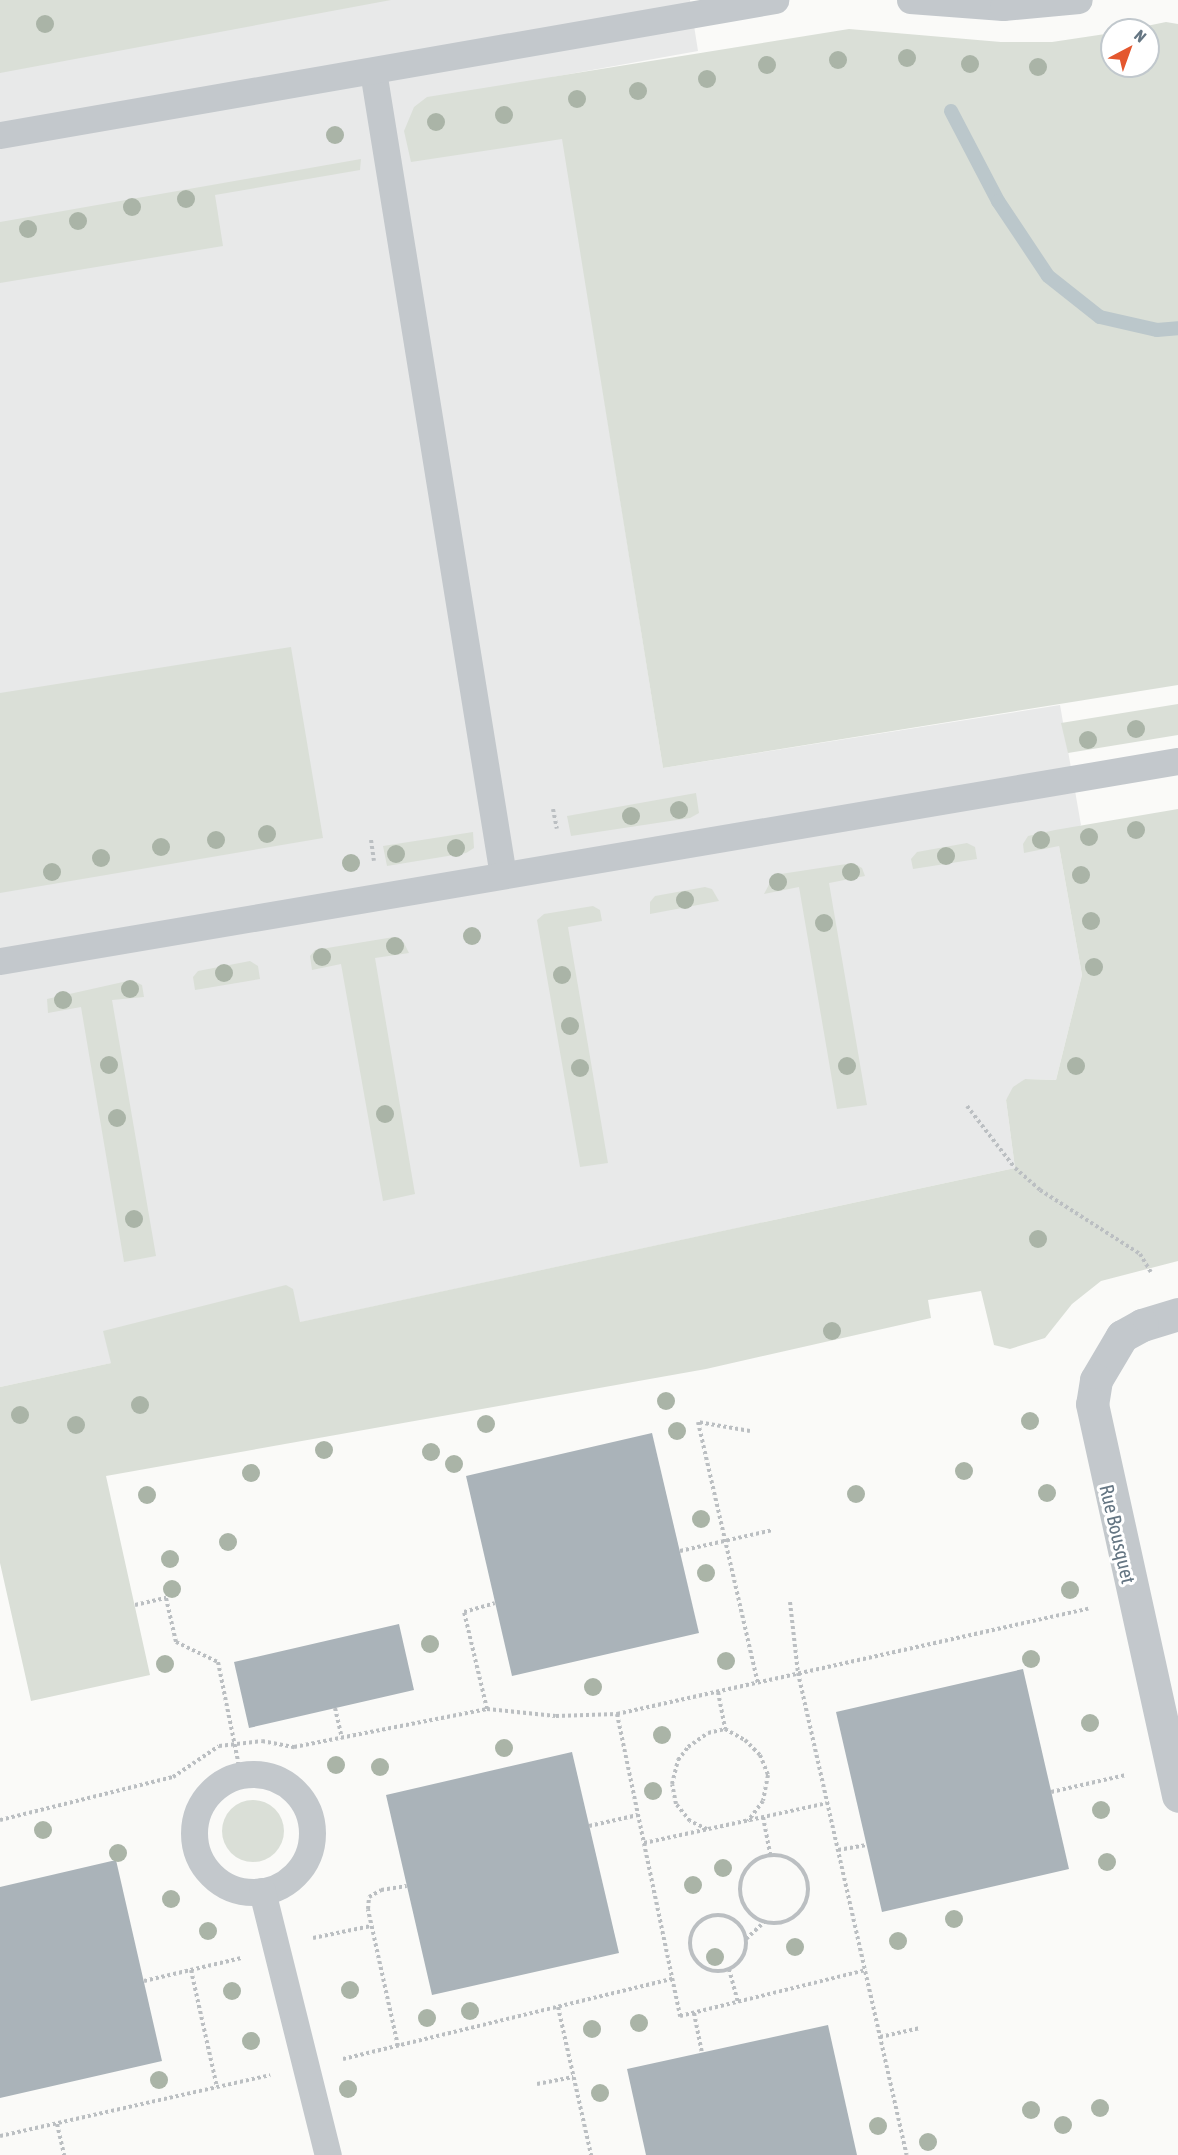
<!DOCTYPE html>
<html>
<head>
<meta charset="utf-8">
<style>
	body { margin:0 }
	#map { position:relative; width:1178px; height:2155px; overflow:hidden; background:#fafaf8; font-family:"Asap Condensed",sans-serif }
	div>[style] { position:absolute }
	[style*='--x'] { left:calc(var(--x)*1px); top:calc(var(--y)*1px); width:calc(var(--w)*1px); rotate:calc(var(--a)*1deg) }
	.built>* { inset:0; background:#e8e9e9 }
	.green>* { inset:0; background:#dadfd7 }
	.round { border-radius:50% }
	.stream>* { height:14px; margin:-7px; padding:0 7px; transform-origin:7px; border-radius:7px; background:#bbc7cb }
	.building>* { inset:0; background:#aab3b9 }
	.path>* { height:4px; margin-top:-2px; transform-origin:0; background:repeating-linear-gradient(90deg,#bbbfc2 0 3px,transparent 0 6px) }
	.path>.ring { margin:-2px; padding:0; box-sizing:content-box; background:none; border:4px solid #bbbfc2; border-radius:50% }
	.lane>* { height:27px; margin:-13.5px; padding:0 13.5px; transform-origin:13.5px; border-radius:13.5px; background:#c3c8cc }
	.lane>.ring { margin:-13.5px; padding:0; box-sizing:content-box; background:none; border:27px solid #c3c8cc; border-radius:50% }
	.street>* { height:33px; margin:-16.5px; padding:0 16.5px; transform-origin:16.5px; border-radius:16.5px; background:#c3c8cc }
	.trees>* { width:18px; height:18px; margin:-9px; border-radius:50%; background:#aab4a7 }
	span { translate:-50% -50%; white-space:nowrap; text-align:center; line-height:1.15; -webkit-text-stroke:6px #fff; paint-order:stroke }
	.street-label { font-size:20px; color:#657683 }
	.north { position:absolute; left:1100px; top:18px; width:60px; height:60px; box-sizing:border-box; background:#fff; border:2px solid #c1c8cd; border-radius:50%; rotate:41deg; font-size:16px; font-weight:700; line-height:24px; text-align:center; color:#657683 }
	.north::after { content:''; display:block; margin:auto; width:21px; height:27px; background:#e4572e; clip-path:polygon(50% 0,100% 100%,50% 72%,0 100%) }
</style>
</head>
<body>
<div id="map">
	<div class="built">
		<div style="clip-path:polygon(0 0,690px 0,698px 51px,553px 77px,663px 768px,1060px 705px,1081px 825px,1059px 846px,1082px 975px,1056px 1080px,1025px 1079px,1006px 1100px,1015px 1168px,0 1387px)"></div>
	</div>
	<div class="green">
		<div style="clip-path:polygon(0 0,391px 0,0 73px)"></div>
		<div style="clip-path:polygon(1166px 22px,1178px 24px,1178px 685px,663px 768px,562px 139px,411px 162px,404px 131px,414px 107px,427px 97px,849px 29px,1001px 42px,1052px 42px,1112px 33px,1112px 66px,1148px 66px,1148px 30px,1127px 30px)"></div>
		<div style="clip-path:polygon(361px 159px,360px 170px,215px 195px,223px 246px,0 283px,0 222px)"></div>
		<div style="clip-path:polygon(291px 647px,323px 838px,0 893px,0 693px)"></div>
		<div style="clip-path:polygon(1178px 704px,1178px 735px,1068px 753px,1061px 723px)"></div>
		<div style="clip-path:polygon(696px 793px,699px 813px,690px 818px,571px 836px,567px 816px)"></div>
		<div style="clip-path:polygon(1178px 809px,1178px 1261px,1101px 1281px,1072px 1304px,1045px 1338px,1010px 1349px,994px 1345px,981px 1291px,928px 1300px,931px 1318px,706px 1369px,106px 1476px,150px 1675px,31px 1701px,0 1563px,0 1387px,111px 1363px,103px 1331px,286px 1285px,293px 1289px,300px 1322px,1015px 1168px,1006px 1100px,1013px 1087px,1025px 1079px,1056px 1080px,1082px 975px,1059px 846px,1024px 853px,1023px 844px,1028px 836px,1055px 830px)"></div>
		<div style="clip-path:polygon(473px 832px,474px 848px,466px 853px,387px 866px,383px 846px)"></div>
		<div style="clip-path:polygon(967px 843px,975px 847px,977px 859px,913px 869px,911px 859px,917px 852px)"></div>
		<div style="clip-path:polygon(853px 863px,862px 868px,865px 876px,829px 883px,867px 1105px,837px 1109px,799px 887px,764px 894px,774px 875px)"></div>
		<div style="clip-path:polygon(705px 887px,712px 889px,719px 901px,650px 914px,650px 902px,655px 896px)"></div>
		<div style="clip-path:polygon(593px 906px,600px 910px,602px 921px,568px 927px,608px 1163px,580px 1167px,537px 920px,544px 914px)"></div>
		<div style="clip-path:polygon(394px 937px,404px 943px,409px 953px,375px 958px,415px 1194px,383px 1201px,341px 964px,312px 970px,310px 956px,315px 950px)"></div>
		<div style="clip-path:polygon(250px 961px,258px 966px,260px 979px,195px 990px,193px 977px,198px 971px)"></div>
		<div style="clip-path:polygon(132px 980px,142px 985px,144px 997px,112px 1000px,156px 1256px,124px 1262px,81px 1007px,48px 1013px,47px 999px)"></div>
		<div class="round" style="left:222px;top:1800px;width:62px;height:62px"></div>
	</div>
	<div class="stream">
		<div style="--x:951;--y:111;--w:102;--a:62.4"></div>
		<div style="--x:998;--y:201;--w:90;--a:56.3"></div>
		<div style="--x:1048;--y:276;--w:66;--a:38.3"></div>
		<div style="--x:1100;--y:317;--w:58;--a:12.8"></div>
		<div style="--x:1157;--y:330;--w:21;--a:-5"></div>
	</div>
	<div class="building">
		<div style="clip-path:polygon(652px 1433px,699px 1633px,512px 1676px,466px 1476px)"></div>
		<div style="clip-path:polygon(399px 1624px,414px 1690px,249px 1728px,234px 1662px)"></div>
		<div style="clip-path:polygon(1023px 1669px,1069px 1869px,882px 1912px,836px 1712px)"></div>
		<div style="clip-path:polygon(572px 1752px,619px 1953px,432px 1995px,386px 1795px)"></div>
		<div style="clip-path:polygon(116px 1860px,162px 2061px,0 2098px,0 1887px)"></div>
		<div style="clip-path:polygon(828px 2025px,857px 2155px,646px 2155px,627px 2069px)"></div>
	</div>
	<div class="path">
		<div style="--x:553;--y:809;--w:20;--a:79"></div>
		<div style="--x:371;--y:840;--w:21;--a:82"></div>
		<div style="--x:967;--y:1106;--w:78;--a:52.3"></div>
		<div style="--x:1015;--y:1168;--w:33;--a:41"></div>
		<div style="--x:1040;--y:1190;--w:119;--a:32.6"></div>
		<div style="--x:1140;--y:1254;--w:21;--a:59"></div>
		<div style="--x:750;--y:1431;--w:53;--a:-170.2"></div>
		<div style="--x:698;--y:1422;--w:268;--a:77.1"></div>
		<div style="--x:680;--y:1551;--w:95;--a:-12.7"></div>
		<div style="--x:790;--y:1602;--w:71;--a:83.6"></div>
		<div style="--x:798;--y:1673;--w:494;--a:77.3"></div>
		<div style="--x:135;--y:1605;--w:32;--a:-13"></div>
		<div style="--x:166;--y:1598;--w:45;--a:77.2"></div>
		<div style="--x:176;--y:1642;--w:47;--a:25.5"></div>
		<div style="--x:218;--y:1662;--w:116;--a:78.6"></div>
		<div style="--x:718;--y:1692;--w:38;--a:79"></div>
		<div style="--x:335;--y:1708;--w:31;--a:77"></div>
		<div style="--x:487;--y:1709;--w:100;--a:-103.3"></div>
		<div style="--x:464;--y:1612;--w:32;--a:-16"></div>
		<div style="--x:617;--y:1714;--w:309;--a:78.2"></div>
		<div style="--x:680;--y:2016;--w:192;--a:-13.9"></div>
		<div style="--x:1051;--y:1792;--w:77;--a:-12.8"></div>
		<div style="--x:763;--y:1817;--w:38;--a:79"></div>
		<div style="--x:0;--y:1820;--w:178;--a:-14"></div>
		<div style="--x:173;--y:1777;--w:55;--a:-34"></div>
		<div style="--x:219;--y:1746;--w:43;--a:-6.6"></div>
		<div style="--x:262;--y:1741;--w:33;--a:11"></div>
		<div style="--x:294;--y:1747;--w:197;--a:-11.1"></div>
		<div style="--x:487;--y:1709;--w:69;--a:5.8"></div>
		<div style="--x:556;--y:1716;--w:61;--a:-1.9"></div>
		<div style="--x:617;--y:1714;--w:483;--a:-12.6"></div>
		<div style="--x:589;--y:1826;--w:50;--a:-12.7"></div>
		<div style="--x:707;--y:1829;--w:19;--a:-155"></div>
		<div style="--x:690;--y:1821;--w:22;--a:-129"></div>
		<div style="--x:676;--y:1804;--w:20;--a:-101"></div>
		<div style="--x:672;--y:1784;--w:25;--a:-76"></div>
		<div style="--x:678;--y:1760;--w:16;--a:-52"></div>
		<div style="--x:688;--y:1747;--w:24;--a:-35"></div>
		<div style="--x:708;--y:1733;--w:17;--a:-13"></div>
		<div style="--x:725;--y:1729;--w:23;--a:29"></div>
		<div style="--x:745;--y:1740;--w:21;--a:45"></div>
		<div style="--x:760;--y:1755;--w:22;--a:68"></div>
		<div style="--x:768;--y:1775;--w:26;--a:101"></div>
		<div style="--x:763;--y:1801;--w:25;--a:127"></div>
		<div style="--x:644;--y:1843;--w:187;--a:-12.3"></div>
		<div style="--x:838;--y:1850;--w:29;--a:-10"></div>
		<div class="ring" style="left:740px;top:1855px;width:64px;height:64px"></div>
		<div class="ring" style="left:690px;top:1915px;width:52px;height:52px"></div>
		<div style="--x:313;--y:1938;--w:59;--a:-11.7"></div>
		<div style="--x:746;--y:1939;--w:25;--a:-43"></div>
		<div style="--x:729;--y:1969;--w:34;--a:75"></div>
		<div style="--x:191;--y:1970;--w:120;--a:77.5"></div>
		<div style="--x:144;--y:1981;--w:100;--a:-13.3"></div>
		<div style="--x:558;--y:2007;--w:152;--a:77.4"></div>
		<div style="--x:694;--y:2013;--w:41;--a:78.7"></div>
		<div style="--x:880;--y:2037;--w:41;--a:-12.7"></div>
		<div style="--x:398;--y:2046;--w:140;--a:-102.4"></div>
		<div style="--x:368;--y:1909;--w:12;--a:-85"></div>
		<div style="--x:369;--y:1897;--w:14;--a:-30"></div>
		<div style="--x:381;--y:1890;--w:26;--a:-9"></div>
		<div style="--x:343;--y:2059;--w:339;--a:-13.7"></div>
		<div style="--x:537;--y:2084;--w:37;--a:-11"></div>
		<div style="--x:57;--y:2124;--w:32;--a:77"></div>
		<div style="--x:0;--y:2136;--w:277;--a:-12.7"></div>
	</div>
	<div class="lane">
		<div style="--x:910;--y:0;--w:93;--a:4.3"></div>
		<div style="--x:1003;--y:7;--w:76;--a:-5.3"></div>
		<div style="--x:373;--y:71;--w:814;--a:80.82"></div>
		<div style="--x:0;--y:135;--w:787;--a:-9.88"></div>
		<div style="--x:0;--y:961;--w:1195;--a:-9.64"></div>
		<div class="ring" style="left:194px;top:1774px;width:91px;height:91px"></div>
		<div style="--x:262;--y:1891;--w:272;--a:76"></div>
	</div>
	<div class="street">
		<div style="--x:1178;--y:1314;--w:38;--a:163"></div>
		<div style="--x:1142;--y:1325;--w:23;--a:151"></div>
		<div style="--x:1122;--y:1336;--w:51;--a:120.6"></div>
		<div style="--x:1096;--y:1380;--w:24;--a:99"></div>
		<div style="--x:1092;--y:1404;--w:401;--a:77.6"></div>
	</div>
	<div class="trees">
		<div style="left:45px;top:24px"></div>
		<div style="left:907px;top:58px"></div>
		<div style="left:838px;top:60px"></div>
		<div style="left:970px;top:64px"></div>
		<div style="left:767px;top:65px"></div>
		<div style="left:1038px;top:67px"></div>
		<div style="left:707px;top:79px"></div>
		<div style="left:638px;top:91px"></div>
		<div style="left:577px;top:99px"></div>
		<div style="left:504px;top:115px"></div>
		<div style="left:436px;top:122px"></div>
		<div style="left:335px;top:135px"></div>
		<div style="left:186px;top:199px"></div>
		<div style="left:132px;top:207px"></div>
		<div style="left:78px;top:221px"></div>
		<div style="left:28px;top:229px"></div>
		<div style="left:1136px;top:729px"></div>
		<div style="left:1088px;top:740px"></div>
		<div style="left:679px;top:810px"></div>
		<div style="left:631px;top:816px"></div>
		<div style="left:1136px;top:830px"></div>
		<div style="left:267px;top:834px"></div>
		<div style="left:1089px;top:837px"></div>
		<div style="left:216px;top:840px"></div>
		<div style="left:1041px;top:840px"></div>
		<div style="left:161px;top:847px"></div>
		<div style="left:456px;top:848px"></div>
		<div style="left:396px;top:854px"></div>
		<div style="left:946px;top:856px"></div>
		<div style="left:101px;top:858px"></div>
		<div style="left:351px;top:863px"></div>
		<div style="left:52px;top:872px"></div>
		<div style="left:851px;top:872px"></div>
		<div style="left:1081px;top:875px"></div>
		<div style="left:778px;top:882px"></div>
		<div style="left:685px;top:900px"></div>
		<div style="left:1091px;top:921px"></div>
		<div style="left:824px;top:923px"></div>
		<div style="left:472px;top:936px"></div>
		<div style="left:395px;top:946px"></div>
		<div style="left:322px;top:957px"></div>
		<div style="left:1094px;top:967px"></div>
		<div style="left:224px;top:973px"></div>
		<div style="left:562px;top:975px"></div>
		<div style="left:130px;top:989px"></div>
		<div style="left:63px;top:1000px"></div>
		<div style="left:570px;top:1026px"></div>
		<div style="left:109px;top:1065px"></div>
		<div style="left:847px;top:1066px"></div>
		<div style="left:1076px;top:1066px"></div>
		<div style="left:580px;top:1068px"></div>
		<div style="left:385px;top:1114px"></div>
		<div style="left:117px;top:1118px"></div>
		<div style="left:134px;top:1219px"></div>
		<div style="left:1038px;top:1239px"></div>
		<div style="left:832px;top:1331px"></div>
		<div style="left:666px;top:1401px"></div>
		<div style="left:140px;top:1405px"></div>
		<div style="left:20px;top:1415px"></div>
		<div style="left:1030px;top:1421px"></div>
		<div style="left:486px;top:1424px"></div>
		<div style="left:76px;top:1425px"></div>
		<div style="left:677px;top:1431px"></div>
		<div style="left:324px;top:1450px"></div>
		<div style="left:431px;top:1452px"></div>
		<div style="left:454px;top:1464px"></div>
		<div style="left:964px;top:1471px"></div>
		<div style="left:251px;top:1473px"></div>
		<div style="left:1047px;top:1493px"></div>
		<div style="left:856px;top:1494px"></div>
		<div style="left:147px;top:1495px"></div>
		<div style="left:701px;top:1519px"></div>
		<div style="left:228px;top:1542px"></div>
		<div style="left:170px;top:1559px"></div>
		<div style="left:706px;top:1573px"></div>
		<div style="left:172px;top:1589px"></div>
		<div style="left:1070px;top:1590px"></div>
		<div style="left:430px;top:1644px"></div>
		<div style="left:1031px;top:1659px"></div>
		<div style="left:726px;top:1661px"></div>
		<div style="left:165px;top:1664px"></div>
		<div style="left:593px;top:1687px"></div>
		<div style="left:1090px;top:1723px"></div>
		<div style="left:662px;top:1735px"></div>
		<div style="left:504px;top:1748px"></div>
		<div style="left:336px;top:1765px"></div>
		<div style="left:380px;top:1767px"></div>
		<div style="left:653px;top:1791px"></div>
		<div style="left:1101px;top:1810px"></div>
		<div style="left:43px;top:1830px"></div>
		<div style="left:118px;top:1853px"></div>
		<div style="left:1107px;top:1862px"></div>
		<div style="left:723px;top:1868px"></div>
		<div style="left:693px;top:1885px"></div>
		<div style="left:171px;top:1899px"></div>
		<div style="left:954px;top:1919px"></div>
		<div style="left:208px;top:1931px"></div>
		<div style="left:898px;top:1941px"></div>
		<div style="left:795px;top:1947px"></div>
		<div style="left:715px;top:1957px"></div>
		<div style="left:350px;top:1990px"></div>
		<div style="left:232px;top:1991px"></div>
		<div style="left:470px;top:2011px"></div>
		<div style="left:427px;top:2018px"></div>
		<div style="left:639px;top:2023px"></div>
		<div style="left:592px;top:2029px"></div>
		<div style="left:251px;top:2041px"></div>
		<div style="left:159px;top:2080px"></div>
		<div style="left:348px;top:2089px"></div>
		<div style="left:600px;top:2093px"></div>
		<div style="left:1100px;top:2108px"></div>
		<div style="left:1031px;top:2110px"></div>
		<div style="left:1063px;top:2125px"></div>
		<div style="left:878px;top:2126px"></div>
		<div style="left:928px;top:2142px"></div>
	</div>
	<div class="street-label">
		<span style="left:1118px;top:1534px;rotate:77deg">Rue Bousquet</span>
	</div>
	<div class="north">N</div>
</div>
</body>
</html>
